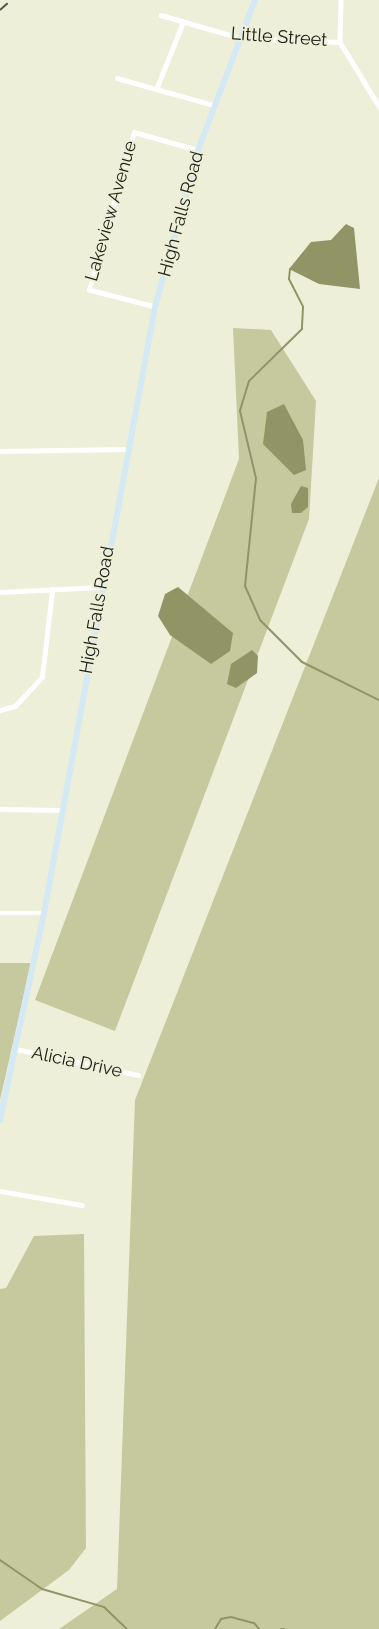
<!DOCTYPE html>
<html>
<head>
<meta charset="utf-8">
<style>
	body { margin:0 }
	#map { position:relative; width:379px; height:1629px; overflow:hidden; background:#edefd8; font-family:Raleway,sans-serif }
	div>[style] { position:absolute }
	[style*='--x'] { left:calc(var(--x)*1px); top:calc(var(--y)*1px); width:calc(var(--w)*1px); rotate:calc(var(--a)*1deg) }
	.green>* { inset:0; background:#c6c99e }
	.water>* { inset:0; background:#919465 }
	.stream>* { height:2px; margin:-1px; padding:0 1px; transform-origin:1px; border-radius:1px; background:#919465 }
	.street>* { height:4.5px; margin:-2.25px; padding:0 2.25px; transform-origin:2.25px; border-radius:2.25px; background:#fff }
	.secondary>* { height:6px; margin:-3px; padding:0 3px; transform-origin:3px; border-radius:3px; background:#d5e9f5 }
	.rail>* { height:2px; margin-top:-1px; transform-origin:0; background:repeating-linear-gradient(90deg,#535448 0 10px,transparent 0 15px) }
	span { translate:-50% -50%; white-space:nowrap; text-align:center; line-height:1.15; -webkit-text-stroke:4px #edefd8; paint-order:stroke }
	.street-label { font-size:18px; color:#202119 }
</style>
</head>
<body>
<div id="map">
	<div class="green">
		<div style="clip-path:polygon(233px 328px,271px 330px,316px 401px,309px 519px,115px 1031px,35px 1000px,239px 459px)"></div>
		<div style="clip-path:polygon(379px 478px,379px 1629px,59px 1629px,117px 1589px,135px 1100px)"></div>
		<div style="clip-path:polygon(0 963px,31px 963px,0 1100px)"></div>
		<div style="clip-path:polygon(84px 1234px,86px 1548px,69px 1570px,0 1621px,0 1289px,6px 1288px,34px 1236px)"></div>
	</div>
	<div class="water">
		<div style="clip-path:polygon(346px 224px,354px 228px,360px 289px,319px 284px,289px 269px,311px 242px,331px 240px)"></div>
		<div style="clip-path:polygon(284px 404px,303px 440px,306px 470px,294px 475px,263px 444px,267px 412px)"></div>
		<div style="clip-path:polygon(301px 486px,308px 488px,308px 507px,301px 513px,292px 513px,291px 504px)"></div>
		<div style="clip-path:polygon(178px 587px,233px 633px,230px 651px,211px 664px,170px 635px,158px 616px,165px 594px)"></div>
		<div style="clip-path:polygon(252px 650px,258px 656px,257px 673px,236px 688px,227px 684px,231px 664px)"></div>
	</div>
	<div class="stream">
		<div style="--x:290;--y:269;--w:10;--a:96"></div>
		<div style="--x:289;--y:279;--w:31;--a:63"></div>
		<div style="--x:303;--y:307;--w:22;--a:93"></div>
		<div style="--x:302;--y:329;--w:74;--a:135.5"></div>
		<div style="--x:249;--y:381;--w:31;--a:107"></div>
		<div style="--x:240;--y:411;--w:69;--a:76.6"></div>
		<div style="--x:256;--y:478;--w:109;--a:95.8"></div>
		<div style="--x:245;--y:586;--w:37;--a:66"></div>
		<div style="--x:260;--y:620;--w:59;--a:45"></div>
		<div style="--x:302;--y:662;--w:86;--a:26.3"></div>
		<div style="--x:0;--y:1560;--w:51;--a:34.6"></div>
		<div style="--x:42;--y:1589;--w:65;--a:16.2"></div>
		<div style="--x:104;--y:1607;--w:32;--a:44"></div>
		<div style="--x:215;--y:1629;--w:12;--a:-59"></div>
		<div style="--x:221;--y:1619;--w:10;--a:-11"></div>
		<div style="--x:231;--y:1617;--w:24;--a:15"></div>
		<div style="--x:254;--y:1623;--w:8;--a:50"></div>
		<div style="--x:281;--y:1629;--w:3;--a:0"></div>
	</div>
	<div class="street">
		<div style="--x:341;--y:0;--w:42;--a:91.4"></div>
		<div style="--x:340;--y:42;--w:75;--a:58.6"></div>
		<div style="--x:161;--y:15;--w:82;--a:16.2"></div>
		<div style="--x:240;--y:38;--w:100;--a:2.3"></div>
		<div style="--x:117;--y:78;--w:101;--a:15.6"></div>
		<div style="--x:157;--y:87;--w:70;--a:-68.2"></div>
		<div style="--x:155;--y:307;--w:68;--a:-165.6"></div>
		<div style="--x:89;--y:290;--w:164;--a:-74.1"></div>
		<div style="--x:134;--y:132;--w:66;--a:15.7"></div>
		<div style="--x:0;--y:451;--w:126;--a:-0.9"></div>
		<div style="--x:0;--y:592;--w:101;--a:-2.8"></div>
		<div style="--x:0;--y:710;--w:16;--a:-15"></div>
		<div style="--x:15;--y:706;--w:40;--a:-47"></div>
		<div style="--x:42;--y:677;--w:88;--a:-83.4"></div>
		<div style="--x:0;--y:809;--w:60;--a:1"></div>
		<div style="--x:0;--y:913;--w:44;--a:0"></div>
		<div style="--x:16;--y:1049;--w:125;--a:12"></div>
		<div style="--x:0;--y:1191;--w:83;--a:9.7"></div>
	</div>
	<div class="secondary">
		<div style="--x:0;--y:1120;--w:212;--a:-78"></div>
		<div style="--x:44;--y:913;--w:616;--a:-79.62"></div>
		<div style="--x:155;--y:307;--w:163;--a:-74.7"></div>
		<div style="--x:198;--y:150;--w:160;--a:-69.2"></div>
	</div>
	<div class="rail">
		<div style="--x:0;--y:10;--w:15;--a:-42"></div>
	</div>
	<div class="street-label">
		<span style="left:279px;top:37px;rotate:4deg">Little Street</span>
		<span style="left:111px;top:211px;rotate:-74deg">Lakeview Avenue</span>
		<span style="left:181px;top:214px;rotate:-75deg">High Falls Road</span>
		<span style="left:97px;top:610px;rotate:-80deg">High Falls Road</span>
		<span style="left:77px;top:1062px;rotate:12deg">Alicia Drive</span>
	</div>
</div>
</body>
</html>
